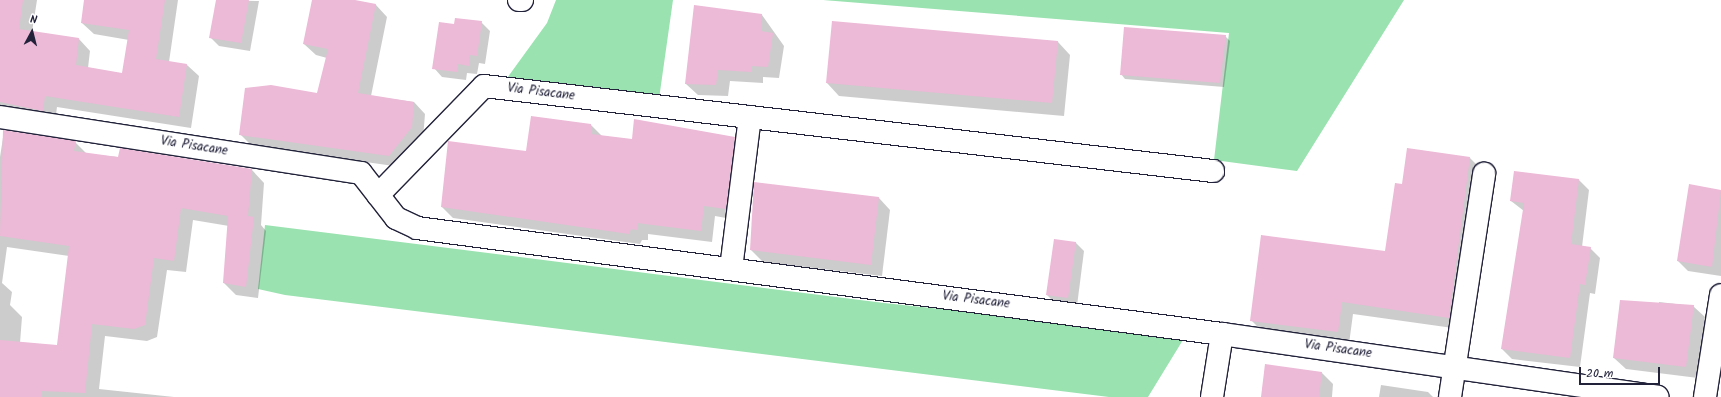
<!DOCTYPE html>
<html>
<head>
<meta charset="utf-8">
<style>
	body { margin:0 }
	#map { position:relative; width:1721px; height:397px; overflow:hidden; background:#fff; font-family:Kalam,sans-serif }
	div>[style] { position:absolute }
	[style*='--x'] { left:calc(var(--x)*1px); top:calc(var(--y)*1px); width:calc(var(--w)*1px); rotate:calc(var(--a)*1deg) }
	.green>* { inset:0; background:#9ae2b0 }
	.shadow>* { inset:0; background:#0003 }
	.building>* { inset:0; background:#ecb9d6 }
	.roads { filter:drop-shadow(1px 0 #22223b) drop-shadow(-1px 0 #22223b) drop-shadow(0 1px #22223b) drop-shadow(0 -1px #22223b) }
	.minor>* { height:22px; margin:-11px; padding:0 11px; transform-origin:11px; border-radius:11px; background:#fff }
	span { translate:-50% -50%; white-space:nowrap; text-align:center; line-height:1.15; -webkit-text-stroke:3px #fff; paint-order:stroke }
	.street-label { font-size:13px; color:#22223b }
	.north { position:absolute; left:12px; top:12px; width:40px; height:40px; -webkit-text-stroke:3px #fff; paint-order:stroke; rotate:7deg; font-size:11px; font-weight:700; line-height:16px; text-align:center; color:#22223b }
	.north::after { content:''; display:block; margin:auto; width:14px; height:18px; background:#22223b; clip-path:polygon(50% 0,100% 100%,50% 72%,0 100%) }
	.scale { position:absolute; left:1579px; top:367px; width:81px; height:18px; box-sizing:border-box; border:2px solid #22223b; border-top:0; padding-left:5px; font-size:12px; line-height:14px; white-space:nowrap; color:#22223b; -webkit-text-stroke:3px #fff; paint-order:stroke }
</style>
</head>
<body>
<div id="map">
	<div class="green">
		<div style="clip-path:polygon(556px 0,673px 0,659px 99px,505px 81px,547px 23px)"></div>
		<div style="clip-path:polygon(823px 0,1404px 0,1297px 171px,1214px 160px,1229px 33px)"></div>
		<div style="clip-path:polygon(265px 225px,884px 303px,1186px 335px,1148px 397px,1109px 397px,285px 295px,258px 289px)"></div>
	</div>
	<div class="shadow">
		<div style="clip-path:polygon(0 0,37px 0,32px 32px,79px 39px,90px 51px,88px 68px,123px 74px,129px 40px,94px 34px,82px 23px,85px 0,178px 0,169px 62px,187px 65px,199px 76px,191px 128px,57px 107px,55px 122px,0 112px)"></div>
		<div style="clip-path:polygon(217px 0,259px 1px,250px 51px,219px 46px,210px 37px)"></div>
		<div style="clip-path:polygon(313px 0,350px 0,376px 5px,387px 17px,371px 96px,414px 102px,425px 114px,423px 139px,401px 167px,252px 146px,240px 134px,318px 94px,327px 58px,316px 55px,304px 44px)"></div>
		<div style="clip-path:polygon(762px 15px,784px 46px,779px 78px,763px 77px,763px 83px,730px 81px,728px 96px,698px 95px,686px 84px)"></div>
		<div style="clip-path:polygon(481px 22px,490px 31px,485px 64px,479px 63px,477px 74px,467px 73px,466px 80px,442px 77px,434px 68px,455px 25px)"></div>
		<div style="clip-path:polygon(1225px 36px,1230px 41px,1224px 87px,1125px 79px,1121px 74px)"></div>
		<div style="clip-path:polygon(1058px 42px,1070px 55px,1064px 116px,839px 96px,827px 83px)"></div>
		<div style="clip-path:polygon(591px 125px,602px 136px,633px 140px,734px 138px,746px 149px,737px 220px,715px 216px,712px 242px,648px 234px,648px 240px,642px 240px,640px 244px,453px 218px,442px 207px,527px 152px)"></div>
		<div style="clip-path:polygon(evenodd,4px 131px,75px 142px,87px 154px,252px 170px,264px 183px,261px 225px,266px 231px,258px 298px,236px 295px,224px 283px,229px 226px,193px 220px,186px 272px,167px 270px,157px 337px,147px 341px,105px 336px,99px 389px,174px 397px,0 397px,0 157px,4px 131px,7px 247px,69px 256px,58px 347px,20px 343px,22px 317px,10px 305px,12px 292px,2px 283px,7px 247px)"></div>
		<div style="clip-path:polygon(1470px 158px,1481px 169px,1460px 329px,1353px 314px,1349px 344px,1263px 332px,1251px 320px,1386px 252px,1403px 185px)"></div>
		<div style="clip-path:polygon(1515px 172px,1579px 180px,1589px 190px,1582px 247px,1590px 248px,1600px 258px,1595px 294px,1590px 293px,1580px 367px,1512px 359px,1502px 349px,1524px 211px,1511px 201px)"></div>
		<div style="clip-path:polygon(755px 183px,879px 198px,890px 210px,882px 276px,763px 262px,751px 250px)"></div>
		<div style="clip-path:polygon(1690px 186px,1721px 191px,1721px 276px,1688px 271px,1678px 261px)"></div>
		<div style="clip-path:polygon(1075px 242px,1084px 251px,1077px 306px,1056px 304px,1047px 295px)"></div>
		<div style="clip-path:polygon(1659px 302px,1693px 306px,1705px 317px,1698px 378px,1626px 369px,1614px 358px,1659px 306px)"></div>
		<div style="clip-path:polygon(1322px 373px,1333px 384px,1332px 397px,1262px 397px)"></div>
		<div style="clip-path:polygon(1381px 385px,1428px 392px,1433px 397px,1379px 397px)"></div>
	</div>
	<div class="building">
		<div style="clip-path:polygon(0 0,23px 0,19px 29px,79px 38px,76px 65px,122px 73px,129px 30px,81px 23px,84px 0,165px 0,156px 59px,187px 64px,179px 117px,45px 96px,43px 111px,0 102px)"></div>
		<div style="clip-path:polygon(216px 0,249px 0,241px 43px,209px 38px)"></div>
		<div style="clip-path:polygon(312px 0,355px 0,376px 4px,358px 93px,414px 102px,412px 127px,389px 156px,239px 135px,245px 88px,271px 85px,317px 93px,328px 49px,303px 44px)"></div>
		<div style="clip-path:polygon(694px 5px,762px 14px,761px 31px,773px 33px,768px 67px,751px 66px,751px 72px,718px 70px,716px 85px,685px 84px)"></div>
		<div style="clip-path:polygon(455px 18px,482px 21px,477px 56px,470px 55px,469px 66px,458px 64px,457px 72px,432px 69px,439px 22px,454px 24px)"></div>
		<div style="clip-path:polygon(832px 21px,1058px 41px,1052px 103px,826px 83px)"></div>
		<div style="clip-path:polygon(1124px 27px,1226px 35px,1220px 83px,1120px 75px)"></div>
		<div style="clip-path:polygon(531px 116px,591px 124px,591px 134px,632px 139px,634px 119px,735px 137px,726px 209px,704px 206px,701px 231px,637px 223px,637px 230px,631px 229px,629px 234px,441px 207px,448px 141px,526px 151px)"></div>
		<div style="clip-path:polygon(3px 130px,76px 141px,74px 151px,118px 157px,120px 148px,252px 169px,248px 216px,254px 217px,246px 287px,223px 283px,228px 216px,181px 208px,174px 261px,154px 258px,145px 325px,134px 329px,92px 324px,85px 393px,42px 391px,42px 397px,0 397px,0 340px,57px 345px,69px 246px,0 236px)"></div>
		<div style="clip-path:polygon(1407px 148px,1470px 157px,1449px 318px,1342px 302px,1338px 332px,1250px 321px,1261px 235px,1385px 251px,1395px 183px,1402px 184px)"></div>
		<div style="clip-path:polygon(1514px 171px,1579px 179px,1571px 244px,1591px 247px,1585px 285px,1580px 284px,1570px 358px,1501px 349px,1524px 203px,1510px 201px)"></div>
		<div style="clip-path:polygon(754px 182px,879px 197px,871px 265px,750px 250px)"></div>
		<div style="clip-path:polygon(1689px 184px,1721px 190px,1712px 267px,1677px 261px)"></div>
		<div style="clip-path:polygon(1054px 239px,1076px 242px,1068px 298px,1046px 295px)"></div>
		<div style="clip-path:polygon(1620px 300px,1694px 305px,1686px 367px,1613px 358px)"></div>
		<div style="clip-path:polygon(1265px 364px,1322px 372px,1319px 397px,1261px 397px)"></div>
	</div>
	<div class="roads">
		<div class="minor">
			<div style="--x:519;--y:0;--w:3;--a:0"></div>
			<div style="--x:0;--y:117;--w:365;--a:8.8"></div>
			<div style="--x:361;--y:173;--w:57;--a:52.1"></div>
			<div style="--x:396;--y:218;--w:23;--a:25"></div>
			<div style="--x:417;--y:228;--w:812;--a:7.5"></div>
			<div style="--x:1222;--y:334;--w:440;--a:8.2"></div>
			<div style="--x:378;--y:195;--w:152;--a:-45.8"></div>
			<div style="--x:484;--y:86;--w:734;--a:6.65"></div>
			<div style="--x:731;--y:269;--w:153;--a:-82.9"></div>
			<div style="--x:1212;--y:397;--w:64;--a:-81"></div>
			<div style="--x:1450;--y:397;--w:226;--a:-81.3"></div>
			<div style="--x:1705;--y:397;--w:103;--a:-81.1"></div>
		</div>
	</div>
	<div class="street-label">
		<span style="left:541px;top:93px;rotate:7deg">Via Pisacane</span>
		<span style="left:194px;top:147px;rotate:9deg">Via Pisacane</span>
		<span style="left:976px;top:301px;rotate:7deg">Via Pisacane</span>
		<span style="left:1338px;top:350px;rotate:8deg">Via Pisacane</span>
	</div>
	<div class="north">N</div>
	<div class="scale">20 m</div>
</div>
</body>
</html>
